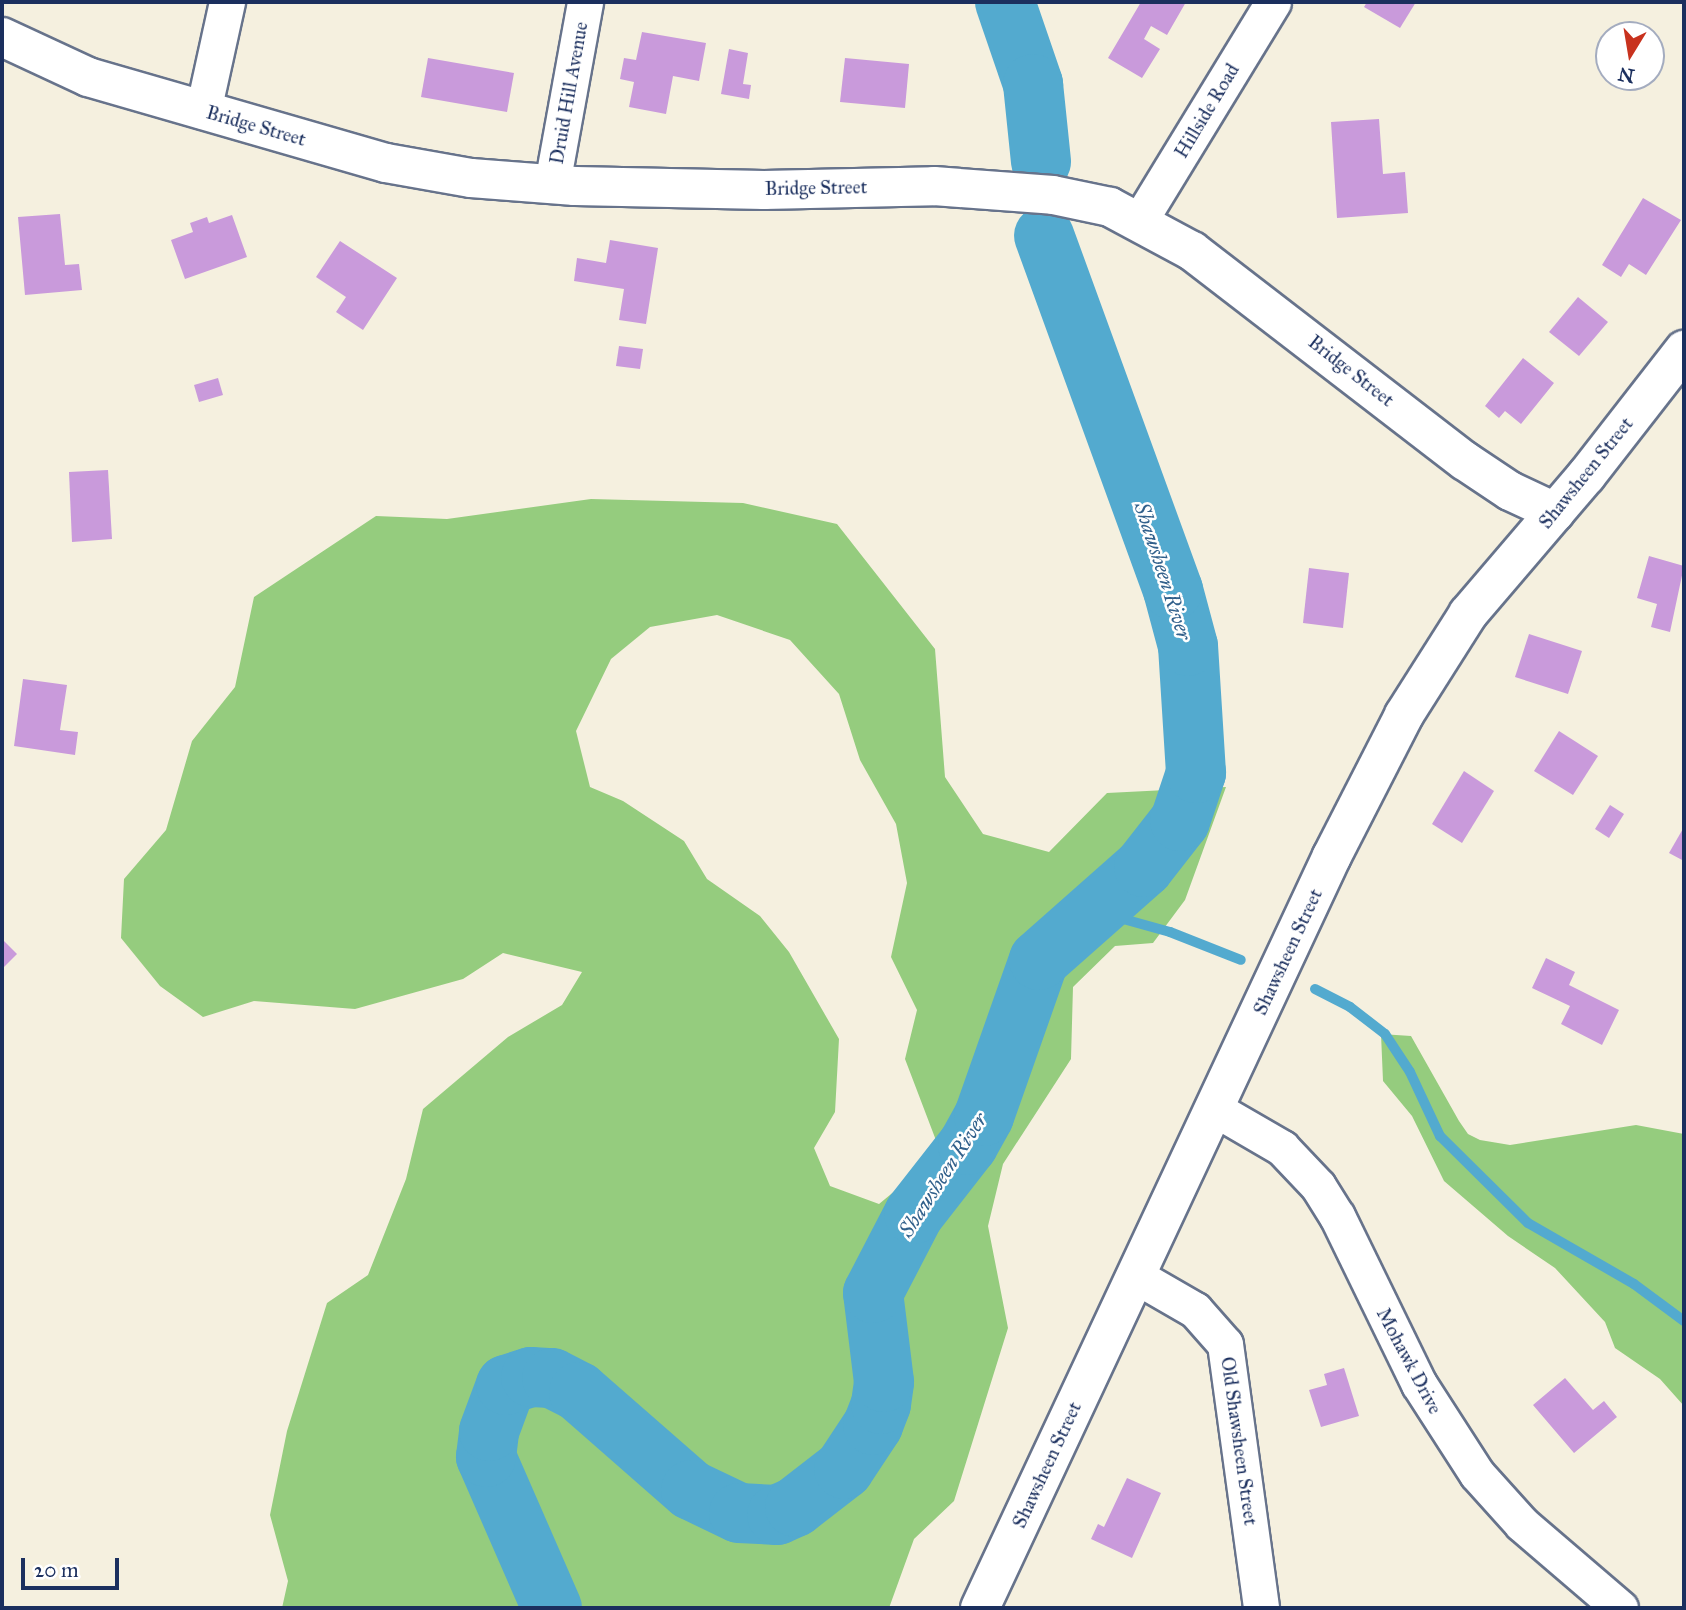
<!DOCTYPE html>
<html>
<head>
<meta charset="utf-8">
<style>
	body { margin:0 }
	#map { position:relative; width:1686px; height:1610px; overflow:hidden; background:#f5f0df; font-family:"IM FELL Great Primer",serif }
	div>[style] { position:absolute }
	[style*='--x'] { left:calc(var(--x)*1px); top:calc(var(--y)*1px); width:calc(var(--w)*1px); rotate:calc(var(--a)*1deg) }
	.green>* { inset:0; background:#95cc7e }
	.stream>* { height:10px; margin:-5px; padding:0 5px; transform-origin:5px; border-radius:5px; background:#53aacf }
	.river>* { height:60px; margin:-30px; padding:0 30px; transform-origin:30px; border-radius:30px; background:#53aacf }
	.building>* { inset:0; background:#c99adb }
	.roads { filter:drop-shadow(2px 0 #67738b) drop-shadow(-2px 0 #67738b) drop-shadow(0 2px #67738b) drop-shadow(0 -2px #67738b) }
	.minor>* { height:35px; margin:-17.5px; padding:0 17.5px; transform-origin:17.5px; border-radius:17.5px; background:#fff }
	.tertiary>* { height:38px; margin:-19px; padding:0 19px; transform-origin:19px; border-radius:19px; background:#fff }
	.secondary>* { height:38px; margin:-19px; padding:0 19px; transform-origin:19px; border-radius:19px; background:#fff }
	span { translate:-50% -50%; white-space:nowrap; text-align:center; line-height:1.15; -webkit-text-stroke:5px #fff; paint-order:stroke }
	.street-label { font-size:19px; color:#1b2f5e }
	.water-label { font-size:21px; color:#31608b; font-style:italic }
	.frame { position:absolute; inset:0; border:4px solid #1b2f5e; pointer-events:none }
	.north { position:absolute; left:1595px; top:21px; width:70px; height:70px; box-sizing:border-box; background:#fff; border:2px solid #a4acbf; border-radius:50%; rotate:191deg; font-size:19px; font-weight:700; line-height:28px; text-align:center; color:#1b2f5e }
	.north::after { content:''; display:block; margin:auto; width:24px; height:32px; background:#c8321e; clip-path:polygon(50% 0,100% 100%,50% 72%,0 100%) }
	.scale { position:absolute; left:21px; top:1558px; width:98px; height:32px; box-sizing:border-box; border:4px solid #1b2f5e; border-top:0; padding-left:9px; font-size:21px; line-height:24px; white-space:nowrap; color:#1b2f5e; -webkit-text-stroke:5px #fff; paint-order:stroke }
</style>
</head>
<body>
<div id="map">
	<div class="green">
		<div style="clip-path:polygon(evenodd,591px 499px,743px 503px,837px 524px,935px 649px,945px 777px,983px 834px,1049px 852px,1107px 793px,1226px 787px,1185px 900px,1153px 943px,1115px 946px,1073px 987px,1071px 1059px,1003px 1164px,988px 1226px,1008px 1328px,954px 1501px,914px 1539px,889px 1608px,282px 1608px,288px 1581px,270px 1515px,287px 1431px,327px 1303px,368px 1275px,406px 1179px,423px 1109px,508px 1037px,562px 1005px,582px 972px,503px 953px,463px 979px,355px 1009px,254px 1001px,203px 1017px,160px 986px,121px 938px,124px 879px,166px 830px,192px 741px,235px 687px,254px 597px,376px 516px,447px 519px,591px 499px,717px 615px,790px 640px,839px 694px,860px 760px,896px 824px,907px 883px,891px 957px,917px 1010px,905px 1059px,937px 1143px,919px 1171px,879px 1204px,830px 1186px,814px 1148px,835px 1112px,839px 1039px,789px 952px,760px 916px,707px 879px,684px 841px,623px 801px,590px 787px,576px 731px,611px 659px,650px 627px,717px 615px)"></div>
		<div style="clip-path:polygon(1381px 1034px,1411px 1036px,1459px 1121px,1468px 1134px,1480px 1140px,1510px 1145px,1636px 1125px,1684px 1134px,1684px 1406px,1660px 1379px,1615px 1348px,1605px 1322px,1555px 1268px,1508px 1236px,1444px 1181px,1412px 1116px,1383px 1081px)"></div>
	</div>
	<div class="stream">
		<div style="--x:1091;--y:910;--w:82;--a:15.6"></div>
		<div style="--x:1170;--y:932;--w:76;--a:21.5"></div>
		<div style="--x:1315;--y:989;--w:39;--a:27"></div>
		<div style="--x:1350;--y:1007;--w:44;--a:37.6"></div>
		<div style="--x:1385;--y:1034;--w:45;--a:56.7"></div>
		<div style="--x:1410;--y:1072;--w:71;--a:64.9"></div>
		<div style="--x:1440;--y:1136;--w:124;--a:44.7"></div>
		<div style="--x:1528;--y:1223;--w:122;--a:29.9"></div>
		<div style="--x:1634;--y:1284;--w:62;--a:36.5"></div>
	</div>
	<div class="river">
		<div style="--x:1005;--y:2;--w:87;--a:71.1"></div>
		<div style="--x:1033;--y:84;--w:78;--a:84.1"></div>
		<div style="--x:552;--y:1608;--w:165;--a:-113.6"></div>
		<div style="--x:486;--y:1457;--w:26;--a:-83"></div>
		<div style="--x:489;--y:1431;--w:49;--a:-69.7"></div>
		<div style="--x:506;--y:1385;--w:26;--a:-18"></div>
		<div style="--x:531;--y:1377;--w:21;--a:3"></div>
		<div style="--x:552;--y:1378;--w:30;--a:27"></div>
		<div style="--x:579;--y:1392;--w:149;--a:41.2"></div>
		<div style="--x:691;--y:1490;--w:53;--a:25.6"></div>
		<div style="--x:739;--y:1513;--w:38;--a:3"></div>
		<div style="--x:777;--y:1515;--w:20;--a:-24"></div>
		<div style="--x:795;--y:1507;--w:62;--a:-37.8"></div>
		<div style="--x:844;--y:1469;--w:53;--a:-56.6"></div>
		<div style="--x:873;--y:1425;--w:22;--a:-69"></div>
		<div style="--x:881;--y:1404;--w:22;--a:-82"></div>
		<div style="--x:884;--y:1382;--w:90;--a:-97"></div>
		<div style="--x:873;--y:1293;--w:89;--a:-62.6"></div>
		<div style="--x:914;--y:1214;--w:88;--a:-52"></div>
		<div style="--x:968;--y:1145;--w:33;--a:-61"></div>
		<div style="--x:984;--y:1116;--w:165;--a:-70.6"></div>
		<div style="--x:1039;--y:960;--w:140;--a:-41.5"></div>
		<div style="--x:1144;--y:867;--w:58;--a:-52"></div>
		<div style="--x:1180;--y:821;--w:51;--a:-71.6"></div>
		<div style="--x:1196;--y:773;--w:127;--a:-93.6"></div>
		<div style="--x:1188;--y:646;--w:58;--a:-105"></div>
		<div style="--x:1173;--y:590;--w:377;--a:-110"></div>
	</div>
	<div class="building">
		<div style="clip-path:polygon(1141px 2px,1186px 2px,1167px 35px,1151px 26px,1144px 39px,1160px 49px,1142px 78px,1108px 58px)"></div>
		<div style="clip-path:polygon(1367px 2px,1416px 2px,1400px 28px,1364px 7px)"></div>
		<div style="clip-path:polygon(642px 32px,706px 43px,699px 81px,673px 76px,666px 114px,629px 107px,634px 82px,620px 79px,624px 58px,636px 60px)"></div>
		<div style="clip-path:polygon(729px 49px,748px 53px,743px 84px,751px 85px,749px 99px,721px 94px)"></div>
		<div style="clip-path:polygon(428px 58px,514px 73px,507px 112px,421px 97px)"></div>
		<div style="clip-path:polygon(845px 58px,909px 64px,905px 108px,840px 102px)"></div>
		<div style="clip-path:polygon(1379px 119px,1383px 174px,1405px 172px,1408px 213px,1337px 218px,1331px 122px)"></div>
		<div style="clip-path:polygon(1643px 198px,1681px 220px,1646px 275px,1629px 264px,1621px 277px,1602px 265px)"></div>
		<div style="clip-path:polygon(60px 214px,65px 265px,79px 264px,82px 290px,25px 295px,18px 217px)"></div>
		<div style="clip-path:polygon(232px 215px,247px 257px,185px 279px,171px 240px,193px 232px,190px 223px,207px 217px,209px 223px)"></div>
		<div style="clip-path:polygon(610px 240px,658px 248px,646px 324px,619px 320px,624px 289px,574px 281px,577px 258px,606px 263px)"></div>
		<div style="clip-path:polygon(340px 241px,397px 278px,363px 330px,336px 312px,346px 297px,316px 277px)"></div>
		<div style="clip-path:polygon(1578px 297px,1608px 322px,1579px 356px,1549px 332px)"></div>
		<div style="clip-path:polygon(619px 346px,643px 349px,640px 369px,616px 366px)"></div>
		<div style="clip-path:polygon(1523px 358px,1554px 383px,1521px 424px,1505px 411px,1499px 418px,1485px 406px)"></div>
		<div style="clip-path:polygon(218px 378px,223px 395px,199px 402px,194px 385px)"></div>
		<div style="clip-path:polygon(108px 470px,112px 539px,72px 542px,69px 472px)"></div>
		<div style="clip-path:polygon(1649px 556px,1684px 566px,1670px 632px,1651px 627px,1657px 604px,1637px 598px)"></div>
		<div style="clip-path:polygon(1309px 568px,1349px 573px,1343px 628px,1303px 623px)"></div>
		<div style="clip-path:polygon(1529px 634px,1582px 651px,1568px 694px,1515px 677px)"></div>
		<div style="clip-path:polygon(23px 679px,67px 685px,60px 730px,78px 732px,75px 755px,14px 746px)"></div>
		<div style="clip-path:polygon(1559px 731px,1598px 756px,1573px 795px,1534px 771px)"></div>
		<div style="clip-path:polygon(1464px 771px,1494px 791px,1462px 843px,1432px 824px)"></div>
		<div style="clip-path:polygon(1610px 805px,1624px 814px,1609px 838px,1595px 829px)"></div>
		<div style="clip-path:polygon(1684px 827px,1684px 861px,1669px 853px)"></div>
		<div style="clip-path:polygon(2px 939px,17px 954px,2px 969px)"></div>
		<div style="clip-path:polygon(1546px 958px,1575px 972px,1569px 985px,1619px 1010px,1602px 1045px,1561px 1024px,1570px 1006px,1532px 988px)"></div>
		<div style="clip-path:polygon(1344px 1368px,1359px 1416px,1321px 1427px,1309px 1390px,1327px 1385px,1324px 1374px)"></div>
		<div style="clip-path:polygon(1565px 1378px,1593px 1410px,1604px 1401px,1617px 1417px,1574px 1453px,1533px 1405px)"></div>
		<div style="clip-path:polygon(1127px 1478px,1161px 1493px,1132px 1558px,1091px 1539px,1098px 1524px,1104px 1527px)"></div>
	</div>
	<div class="roads">
		<div class="minor">
			<div style="--x:203;--y:111;--w:112;--a:-77.6"></div>
			<div style="--x:552;--y:184;--w:185;--a:-79.7"></div>
			<div style="--x:1140;--y:220;--w:255;--a:-58.6"></div>
			<div style="--x:1215;--y:1109;--w:78;--a:30.2"></div>
			<div style="--x:1282;--y:1148;--w:52;--a:46.5"></div>
			<div style="--x:1318;--y:1186;--w:36;--a:58"></div>
			<div style="--x:1337;--y:1216;--w:187;--a:64"></div>
			<div style="--x:1419;--y:1384;--w:107;--a:57.2"></div>
			<div style="--x:1477;--y:1474;--w:67;--a:48"></div>
			<div style="--x:1522;--y:1524;--w:129;--a:40.6"></div>
			<div style="--x:1136;--y:1276;--w:68;--a:30"></div>
			<div style="--x:1195;--y:1310;--w:45;--a:48.6"></div>
			<div style="--x:1225;--y:1344;--w:266;--a:82.2"></div>
		</div>
		<div class="tertiary">
			<div style="--x:2;--y:37;--w:95;--a:24.9"></div>
			<div style="--x:88;--y:77;--w:310;--a:16.1"></div>
			<div style="--x:386;--y:163;--w:86;--a:10"></div>
			<div style="--x:471;--y:178;--w:104;--a:4.4"></div>
			<div style="--x:575;--y:186;--w:189;--a:1.2"></div>
			<div style="--x:764;--y:190;--w:170;--a:-1.3"></div>
			<div style="--x:934;--y:186;--w:119;--a:4.3"></div>
			<div style="--x:1053;--y:195;--w:58;--a:11.9"></div>
			<div style="--x:1110;--y:207;--w:93;--a:28.2"></div>
			<div style="--x:1192;--y:251;--w:344;--a:37.6"></div>
			<div style="--x:1465;--y:461;--w:54;--a:33.7"></div>
			<div style="--x:1510;--y:491;--w:50;--a:25"></div>
		</div>
		<div class="secondary">
			<div style="--x:980;--y:1608;--w:830;--a:-64.92"></div>
			<div style="--x:1332;--y:856;--w:158;--a:-62.9"></div>
			<div style="--x:1404;--y:715;--w:120;--a:-57.6"></div>
			<div style="--x:1468;--y:614;--w:182;--a:-49.5"></div>
			<div style="--x:1586;--y:476;--w:160;--a:-52.1"></div>
		</div>
	</div>
	<div class="street-label">
		<span style="left:569px;top:93px;rotate:-80deg">Druid Hill Avenue</span>
		<span style="left:1207px;top:111px;rotate:-59deg">Hillside Road</span>
		<span style="left:256px;top:126px;rotate:16deg">Bridge Street</span>
		<span style="left:816px;top:188px;rotate:-1deg">Bridge Street</span>
		<span style="left:1351px;top:371px;rotate:38deg">Bridge Street</span>
		<span style="left:1586px;top:473px;rotate:-51deg">Shawsheen Street</span>
		<span style="left:1288px;top:952px;rotate:-65deg">Shawsheen Street</span>
		<span style="left:1409px;top:1361px;rotate:62deg">Mohawk Drive</span>
		<span style="left:1239px;top:1441px;rotate:82deg">Old Shawsheen Street</span>
		<span style="left:1047px;top:1465px;rotate:-65deg">Shawsheen Street</span>
	</div>
	<div class="water-label">
		<span style="left:1163px;top:571px;rotate:72deg">Shawsheen River</span>
		<span style="left:943px;top:1175px;rotate:-57deg">Shawsheen River</span>
	</div>
	<div class="frame"></div>
	<div class="north">N</div>
	<div class="scale">20 m</div>
</div>
</body>
</html>
